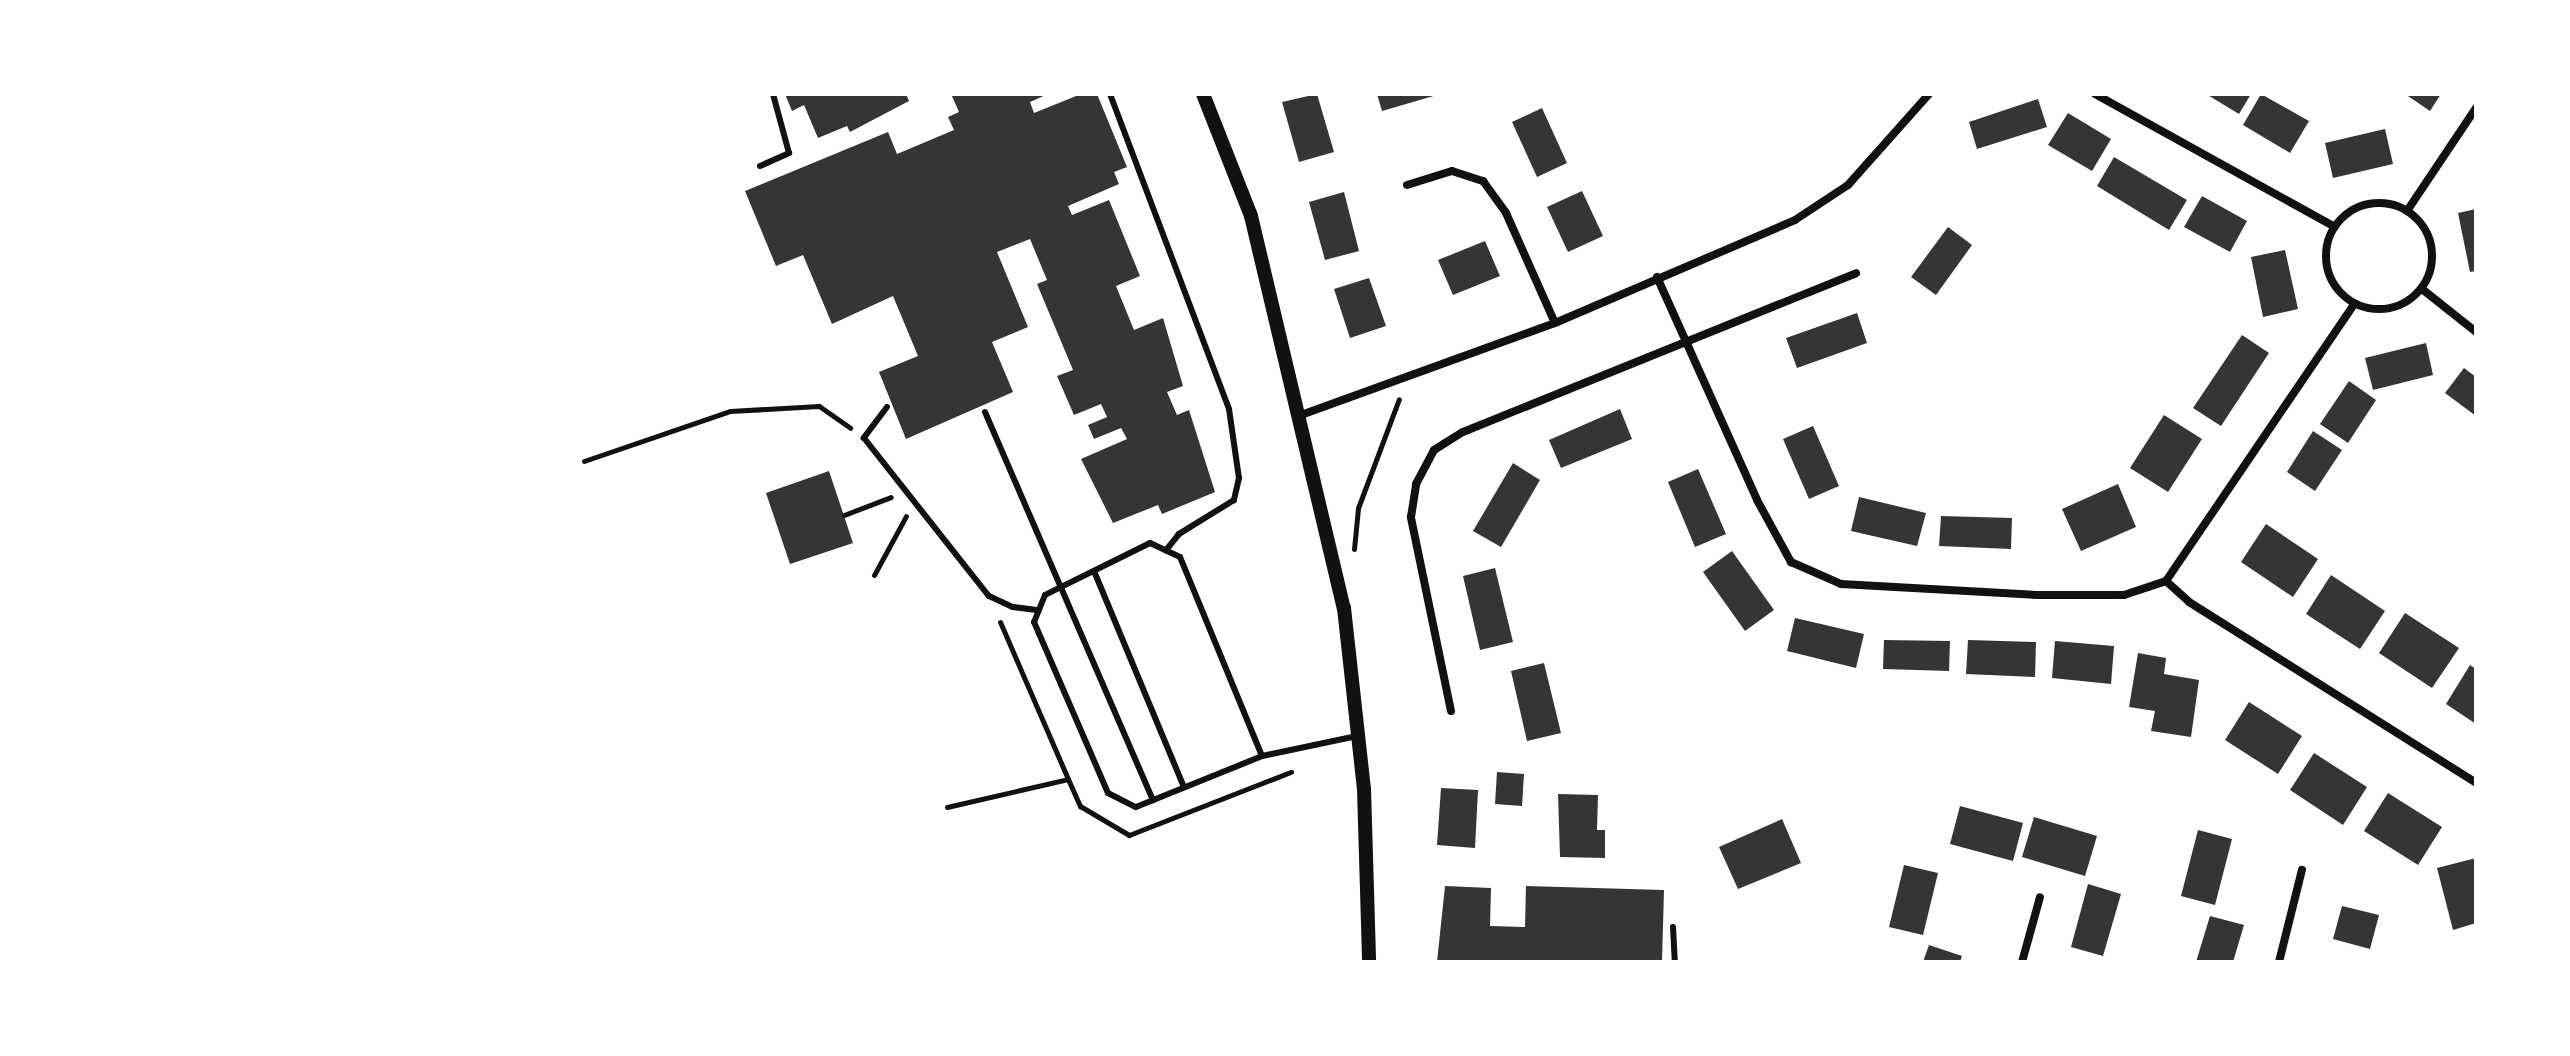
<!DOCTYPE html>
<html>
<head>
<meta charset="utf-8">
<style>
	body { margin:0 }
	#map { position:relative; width:2570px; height:1056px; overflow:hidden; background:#fff; font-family:"Playfair Display",serif }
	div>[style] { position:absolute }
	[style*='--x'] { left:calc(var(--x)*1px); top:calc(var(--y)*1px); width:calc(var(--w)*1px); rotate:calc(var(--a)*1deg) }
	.building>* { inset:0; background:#353535 }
	.path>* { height:5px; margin:-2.5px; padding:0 2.5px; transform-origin:2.5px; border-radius:2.5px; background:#111 }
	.service>* { height:6px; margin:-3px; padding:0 3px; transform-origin:3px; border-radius:3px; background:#111 }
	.minor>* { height:8px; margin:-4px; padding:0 4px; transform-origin:4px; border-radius:4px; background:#111 }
	.minor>.ring { margin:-4px; padding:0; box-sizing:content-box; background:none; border:8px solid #111; border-radius:50% }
	.tertiary>* { height:14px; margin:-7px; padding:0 7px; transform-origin:7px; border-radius:7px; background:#111 }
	span { translate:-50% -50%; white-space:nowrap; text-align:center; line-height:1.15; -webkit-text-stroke:6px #fff; paint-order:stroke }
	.frame { position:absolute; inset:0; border:96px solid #fff; pointer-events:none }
</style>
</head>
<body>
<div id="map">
	<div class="building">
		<div style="clip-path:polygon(785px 94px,906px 94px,909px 101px,850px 132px,847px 126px,818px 138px,804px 105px,792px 111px)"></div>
		<div style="clip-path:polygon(951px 94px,1048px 94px,1030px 102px,1034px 113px,1081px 94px,1097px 94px,1127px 167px,1114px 172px,1119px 184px,1068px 206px,1072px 215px,1109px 200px,1140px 276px,1116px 286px,1134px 330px,1163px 318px,1183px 386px,1167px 392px,1177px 415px,1189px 410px,1215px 492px,1162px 514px,1158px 505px,1113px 523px,1081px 459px,1127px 439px,1121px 428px,1094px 439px,1088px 425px,1107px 417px,1101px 404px,1074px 415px,1057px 376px,1073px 370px,1037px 284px,1047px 280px,1030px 239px,997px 252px,1028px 327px,992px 342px,1013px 392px,906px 439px,879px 372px,918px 356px,893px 296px,832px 324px,803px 255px,776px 266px,745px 191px,888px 132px,897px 154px,954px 130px,948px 117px,959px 112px)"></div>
		<div style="clip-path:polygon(1317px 94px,1334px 152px,1299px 162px,1282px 102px)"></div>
		<div style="clip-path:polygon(1377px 94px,1437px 94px,1437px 95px,1382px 111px)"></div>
		<div style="clip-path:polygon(2206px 94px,2251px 94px,2239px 114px)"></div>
		<div style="clip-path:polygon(2261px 94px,2309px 121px,2290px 153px,2243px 125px)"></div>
		<div style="clip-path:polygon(2405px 94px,2441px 94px,2430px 111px)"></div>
		<div style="clip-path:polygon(2038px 99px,2047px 127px,1977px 149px,1969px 122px)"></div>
		<div style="clip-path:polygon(1542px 108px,1567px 163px,1537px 177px,1512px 122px)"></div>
		<div style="clip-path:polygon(2068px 113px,2111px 139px,2092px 171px,2048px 145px)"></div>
		<div style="clip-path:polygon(2385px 129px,2393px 164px,2333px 178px,2325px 143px)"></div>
		<div style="clip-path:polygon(2114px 157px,2187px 200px,2169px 230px,2097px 186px)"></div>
		<div style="clip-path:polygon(1582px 191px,1603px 236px,1568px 252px,1547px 207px)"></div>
		<div style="clip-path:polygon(1344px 192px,1359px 251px,1325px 260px,1309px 202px)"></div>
		<div style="clip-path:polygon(2202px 196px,2247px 221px,2230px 252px,2184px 227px)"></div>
		<div style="clip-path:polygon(2476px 209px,2476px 271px,2470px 272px,2458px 213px)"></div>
		<div style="clip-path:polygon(1948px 227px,1972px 245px,1936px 295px,1911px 277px)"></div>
		<div style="clip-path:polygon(1485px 241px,1500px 276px,1453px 295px,1438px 260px)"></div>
		<div style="clip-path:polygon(2285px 250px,2298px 309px,2263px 317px,2251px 257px)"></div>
		<div style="clip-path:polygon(1369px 278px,1386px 326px,1350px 338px,1334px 289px)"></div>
		<div style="clip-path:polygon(1857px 313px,1867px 343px,1797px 368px,1786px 338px)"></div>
		<div style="clip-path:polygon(2242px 335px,2269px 353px,2221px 426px,2193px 408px)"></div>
		<div style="clip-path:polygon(2426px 343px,2433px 375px,2373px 390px,2365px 358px)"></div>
		<div style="clip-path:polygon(2464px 368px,2476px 377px,2476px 416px,2445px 393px)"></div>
		<div style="clip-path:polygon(2349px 381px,2376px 400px,2348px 443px,2320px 424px)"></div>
		<div style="clip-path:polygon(1620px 409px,1632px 439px,1561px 468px,1549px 440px)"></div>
		<div style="clip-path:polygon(2164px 415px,2202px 439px,2168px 492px,2130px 468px)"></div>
		<div style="clip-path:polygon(1813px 426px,1839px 486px,1809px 499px,1783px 439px)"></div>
		<div style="clip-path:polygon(2313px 431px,2342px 450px,2315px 491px,2287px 472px)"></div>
		<div style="clip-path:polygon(1513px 463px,1540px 480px,1501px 547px,1473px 531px)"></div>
		<div style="clip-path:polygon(1698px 469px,1726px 534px,1695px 547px,1668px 482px)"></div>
		<div style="clip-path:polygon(829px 471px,853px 543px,790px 564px,766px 493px)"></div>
		<div style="clip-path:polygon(2118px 484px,2136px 527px,2081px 551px,2062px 509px)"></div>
		<div style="clip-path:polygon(1859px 497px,1926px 513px,1917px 546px,1851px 531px)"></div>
		<div style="clip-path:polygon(1941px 516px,2012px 518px,2011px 549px,1939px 546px)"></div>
		<div style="clip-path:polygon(2266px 524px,2318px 559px,2293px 597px,2241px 562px)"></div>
		<div style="clip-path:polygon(1732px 551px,1774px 610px,1745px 631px,1703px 572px)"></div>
		<div style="clip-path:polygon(1495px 568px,1513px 642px,1480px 650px,1463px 576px)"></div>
		<div style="clip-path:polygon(2331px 575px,2385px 611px,2360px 649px,2306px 614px)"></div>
		<div style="clip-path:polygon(2405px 613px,2459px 648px,2432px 688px,2379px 653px)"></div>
		<div style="clip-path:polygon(1795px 618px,1864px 634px,1856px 668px,1787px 651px)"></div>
		<div style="clip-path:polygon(1884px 640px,1950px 641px,1949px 671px,1883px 669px)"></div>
		<div style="clip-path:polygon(1968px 640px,2036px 642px,2035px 677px,1966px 674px)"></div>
		<div style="clip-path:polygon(2055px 641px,2114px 646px,2111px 684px,2052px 678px)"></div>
		<div style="clip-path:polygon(2138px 653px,2166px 658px,2164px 674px,2199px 680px,2191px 737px,2151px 731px,2155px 711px,2129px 707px)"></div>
		<div style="clip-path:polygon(1544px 663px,1561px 733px,1527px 741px,1511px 671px)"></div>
		<div style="clip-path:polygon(2470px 665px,2476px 669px,2476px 724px,2446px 704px)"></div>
		<div style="clip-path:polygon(2249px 702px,2302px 736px,2278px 774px,2225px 740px)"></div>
		<div style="clip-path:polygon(2314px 753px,2367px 787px,2343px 825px,2290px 790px)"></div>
		<div style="clip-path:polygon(1497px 772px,1524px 774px,1522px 806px,1495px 804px)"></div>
		<div style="clip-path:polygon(1441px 788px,1478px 790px,1475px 848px,1437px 845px)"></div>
		<div style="clip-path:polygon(2388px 793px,2442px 827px,2418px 865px,2364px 831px)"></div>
		<div style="clip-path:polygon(1558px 794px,1598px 795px,1597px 830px,1605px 830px,1605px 858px,1560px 857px)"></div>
		<div style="clip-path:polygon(1960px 806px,2023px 823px,2013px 861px,1950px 844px)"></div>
		<div style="clip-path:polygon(2034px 817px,2097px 836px,2085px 876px,2022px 857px)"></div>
		<div style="clip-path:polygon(1782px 819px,1801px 863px,1738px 889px,1719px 847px)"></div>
		<div style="clip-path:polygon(2198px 830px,2232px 839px,2215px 905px,2181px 896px)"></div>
		<div style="clip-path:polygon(2476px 858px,2476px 923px,2453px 930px,2437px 868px)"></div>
		<div style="clip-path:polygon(1904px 865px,1938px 873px,1923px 935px,1889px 927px)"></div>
		<div style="clip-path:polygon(2088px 884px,2121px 894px,2103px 956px,2071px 947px)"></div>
		<div style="clip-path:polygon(1445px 886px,1491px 888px,1490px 926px,1525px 927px,1526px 886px,1664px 890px,1662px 962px,1437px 962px)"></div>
		<div style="clip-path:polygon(2342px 906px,2379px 915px,2370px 949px,2333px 939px)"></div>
		<div style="clip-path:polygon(2210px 916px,2244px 925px,2233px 962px,2196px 962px)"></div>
		<div style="clip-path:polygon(1929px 945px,1962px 956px,1960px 962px,1923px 962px)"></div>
	</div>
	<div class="path">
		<div style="--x:584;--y:461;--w:154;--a:-18.9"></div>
		<div style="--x:730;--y:411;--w:89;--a:-3.2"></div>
		<div style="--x:819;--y:406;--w:38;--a:35"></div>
		<div style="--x:844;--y:515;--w:50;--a:-21"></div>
		<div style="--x:1354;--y:549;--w:41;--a:-84.4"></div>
		<div style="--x:1358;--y:508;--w:116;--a:-69.4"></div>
		<div style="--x:874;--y:575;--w:67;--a:-61.5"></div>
		<div style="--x:1068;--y:779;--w:30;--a:66"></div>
		<div style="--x:1080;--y:806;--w:57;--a:30.6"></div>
		<div style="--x:1129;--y:835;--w:174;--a:-21.3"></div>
		<div style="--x:947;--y:807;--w:124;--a:-13"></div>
		<div style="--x:1068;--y:779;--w:171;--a:-113.4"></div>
	</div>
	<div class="service">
		<div style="--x:1110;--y:94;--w:337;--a:69.3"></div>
		<div style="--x:1229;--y:409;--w:70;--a:81.8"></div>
		<div style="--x:1239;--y:478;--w:23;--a:103"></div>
		<div style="--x:1234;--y:500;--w:65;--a:148.3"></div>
		<div style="--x:1179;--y:534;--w:21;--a:129"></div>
		<div style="--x:760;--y:166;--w:32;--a:-24"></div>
		<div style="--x:789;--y:153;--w:61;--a:-105.2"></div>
		<div style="--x:887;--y:407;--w:39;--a:127"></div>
		<div style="--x:864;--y:438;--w:201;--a:51.7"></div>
		<div style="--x:989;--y:596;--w:26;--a:25"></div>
		<div style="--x:1013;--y:607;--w:26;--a:7"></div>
		<div style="--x:985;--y:412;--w:423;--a:66.6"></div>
		<div style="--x:1094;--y:571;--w:234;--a:67.4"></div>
		<div style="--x:1262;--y:756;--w:215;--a:-112.4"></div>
		<div style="--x:1180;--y:557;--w:33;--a:-155"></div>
		<div style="--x:1150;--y:543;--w:117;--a:153.7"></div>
		<div style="--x:1045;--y:595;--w:29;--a:112"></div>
		<div style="--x:1034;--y:622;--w:186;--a:66.6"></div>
		<div style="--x:1108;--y:793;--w:31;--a:27"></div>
		<div style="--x:1136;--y:807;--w:136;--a:-22"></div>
		<div style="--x:1262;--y:756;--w:97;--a:-11.9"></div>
		<div style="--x:1673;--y:927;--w:35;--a:87"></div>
	</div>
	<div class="minor">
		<div style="--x:2095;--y:94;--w:274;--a:29"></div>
		<div style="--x:1407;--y:185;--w:47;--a:-17.3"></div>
		<div style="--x:1452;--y:171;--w:33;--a:18"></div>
		<div style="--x:1483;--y:181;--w:39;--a:54"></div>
		<div style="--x:1506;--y:213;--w:120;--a:66"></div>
		<div class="ring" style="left:2326px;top:203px;width:98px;height:98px"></div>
		<div style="--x:2407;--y:211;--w:124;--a:-56.2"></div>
		<div style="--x:1657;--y:277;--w:244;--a:65.8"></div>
		<div style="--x:1757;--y:500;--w:71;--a:61.3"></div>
		<div style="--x:1791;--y:562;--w:55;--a:23.7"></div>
		<div style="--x:1841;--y:584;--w:195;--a:3.2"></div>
		<div style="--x:2036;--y:595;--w:88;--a:0"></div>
		<div style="--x:2124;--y:595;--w:44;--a:-18.4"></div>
		<div style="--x:2422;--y:289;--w:69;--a:38.5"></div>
		<div style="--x:1301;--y:415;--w:270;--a:-19.9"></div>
		<div style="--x:1555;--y:323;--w:261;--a:-23.2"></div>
		<div style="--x:1795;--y:220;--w:64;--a:-33.4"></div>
		<div style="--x:1848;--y:185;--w:122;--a:-48.3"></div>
		<div style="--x:2166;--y:581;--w:31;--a:42"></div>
		<div style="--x:2189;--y:602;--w:339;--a:32.2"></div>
		<div style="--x:2166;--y:581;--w:335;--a:-55.8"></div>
		<div style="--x:1451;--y:711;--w:198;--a:-101.7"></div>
		<div style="--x:1411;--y:517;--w:33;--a:-81"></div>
		<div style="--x:1416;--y:484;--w:38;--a:-62"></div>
		<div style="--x:1434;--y:450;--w:34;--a:-32"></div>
		<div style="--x:1463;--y:432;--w:424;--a:-22"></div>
		<div style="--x:2022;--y:962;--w:67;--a:-74.5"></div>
		<div style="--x:2279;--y:962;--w:95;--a:-76"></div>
	</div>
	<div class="tertiary">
		<div style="--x:1203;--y:94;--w:131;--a:68.5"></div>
		<div style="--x:1251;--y:216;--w:403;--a:76.7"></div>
		<div style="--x:1344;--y:608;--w:182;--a:83.7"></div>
		<div style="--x:1364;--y:789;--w:173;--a:88.3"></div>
	</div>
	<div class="frame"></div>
</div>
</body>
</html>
